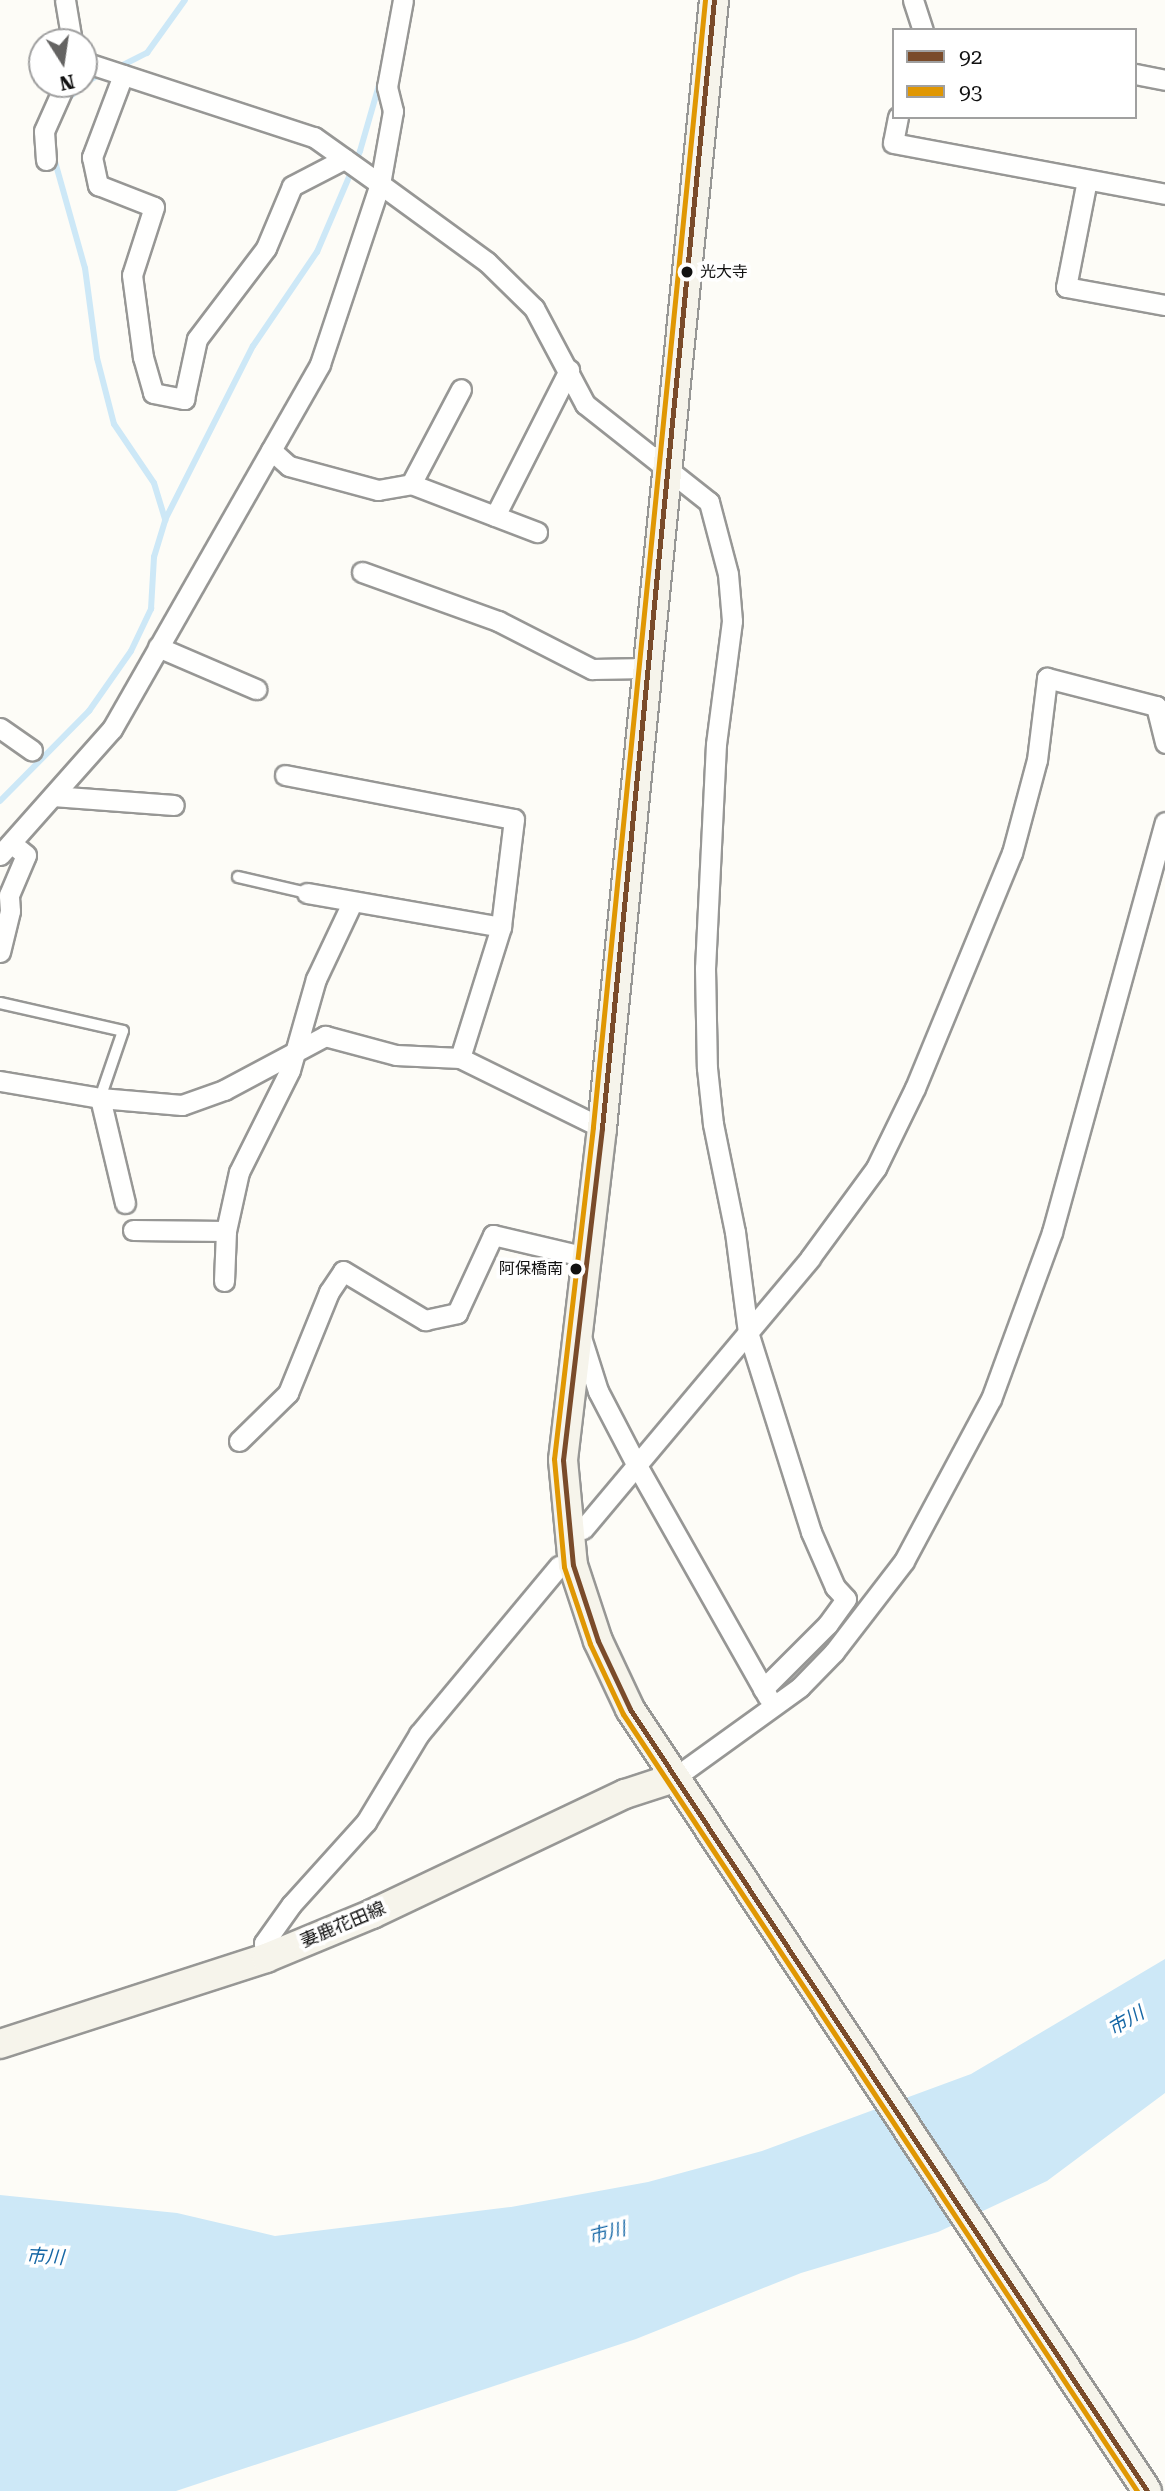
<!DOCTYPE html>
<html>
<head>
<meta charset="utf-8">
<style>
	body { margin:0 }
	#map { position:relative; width:1165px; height:2491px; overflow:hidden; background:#fdfcf7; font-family:"Roboto Serif","Noto Sans JP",serif }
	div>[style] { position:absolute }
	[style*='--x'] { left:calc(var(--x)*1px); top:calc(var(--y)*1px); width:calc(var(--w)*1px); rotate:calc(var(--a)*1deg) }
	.water>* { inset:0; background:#cde8f7 }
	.stream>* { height:6px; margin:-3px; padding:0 3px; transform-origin:3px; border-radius:3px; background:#cde8f7 }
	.roads { filter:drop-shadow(2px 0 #979795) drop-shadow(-2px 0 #979795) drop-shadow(0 2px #979795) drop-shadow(0 -2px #979795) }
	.lane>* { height:10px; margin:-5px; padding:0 5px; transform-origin:5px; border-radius:5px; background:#fffffe }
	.street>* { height:19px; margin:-9.5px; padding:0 9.5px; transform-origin:9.5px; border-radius:9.5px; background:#fffffe }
	.secondary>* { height:28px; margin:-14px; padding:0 14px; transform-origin:14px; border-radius:14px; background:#f6f4eb }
	.bus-1>* { height:5px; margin:-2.5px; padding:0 2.5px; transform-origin:2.5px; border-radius:2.5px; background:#7a4b2a }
	.bus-2>* { height:5px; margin:-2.5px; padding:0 2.5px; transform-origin:2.5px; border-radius:2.5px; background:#e09702 }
	.dots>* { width:19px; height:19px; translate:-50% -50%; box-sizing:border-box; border:4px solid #fff; border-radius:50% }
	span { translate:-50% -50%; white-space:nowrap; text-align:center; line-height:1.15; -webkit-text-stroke:7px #fff; paint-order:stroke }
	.bus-label { font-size:16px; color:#111 }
	.left { translate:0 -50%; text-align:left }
	.right { translate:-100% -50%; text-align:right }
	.street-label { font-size:18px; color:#111 }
	.water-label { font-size:19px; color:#1768a6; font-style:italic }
	.legend { position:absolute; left:892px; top:28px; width:245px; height:91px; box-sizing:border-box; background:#fff; border:2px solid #a0a0a0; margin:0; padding:9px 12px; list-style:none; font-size:21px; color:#111 }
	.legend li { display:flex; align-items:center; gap:14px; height:35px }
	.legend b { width:35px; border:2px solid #a0a0a0 }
	.north { position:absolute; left:28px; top:28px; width:70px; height:70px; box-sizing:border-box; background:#fff; border:2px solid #a0a0a0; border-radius:50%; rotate:168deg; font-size:19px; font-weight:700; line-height:28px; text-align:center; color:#111 }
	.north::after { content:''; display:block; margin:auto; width:24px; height:32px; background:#646362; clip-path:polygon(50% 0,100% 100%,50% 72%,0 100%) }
</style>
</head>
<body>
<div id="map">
	<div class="water">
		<div style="clip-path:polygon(1165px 1959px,1165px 2093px,1047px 2181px,938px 2232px,801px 2273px,636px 2339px,176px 2491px,0 2491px,0 2195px,177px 2213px,275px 2236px,511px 2207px,648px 2182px,762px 2151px,971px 2074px)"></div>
	</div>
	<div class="stream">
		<div style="--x:117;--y:68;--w:34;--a:-27"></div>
		<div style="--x:147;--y:53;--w:65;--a:-54.4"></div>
		<div style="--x:84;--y:83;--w:21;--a:-28"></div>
		<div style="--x:66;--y:101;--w:24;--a:-45"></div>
		<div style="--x:54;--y:158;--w:114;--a:74.3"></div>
		<div style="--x:85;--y:268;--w:91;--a:82.4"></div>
		<div style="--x:97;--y:358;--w:68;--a:75.6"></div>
		<div style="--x:114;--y:424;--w:71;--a:55.9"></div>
		<div style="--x:154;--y:483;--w:39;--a:73"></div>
		<div style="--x:0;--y:801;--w:127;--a:-45.3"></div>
		<div style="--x:89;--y:711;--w:73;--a:-55"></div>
		<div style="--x:131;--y:651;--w:47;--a:-64.5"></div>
		<div style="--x:151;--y:609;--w:52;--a:-86.7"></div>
		<div style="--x:154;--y:557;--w:39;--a:-73"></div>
		<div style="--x:165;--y:520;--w:195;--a:-63.2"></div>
		<div style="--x:253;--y:346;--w:114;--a:-55.8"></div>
		<div style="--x:317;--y:252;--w:110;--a:-66.9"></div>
		<div style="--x:360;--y:151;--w:69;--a:-73.9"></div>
	</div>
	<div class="roads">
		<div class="lane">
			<div style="--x:238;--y:877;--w:71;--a:13.1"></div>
			<div style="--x:0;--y:1003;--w:126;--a:12.8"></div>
			<div style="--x:123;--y:1031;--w:71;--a:108.9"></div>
		</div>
		<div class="street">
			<div style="--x:65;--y:0;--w:43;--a:80.5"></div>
			<div style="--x:913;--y:0;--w:32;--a:72"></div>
			<div style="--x:84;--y:62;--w:242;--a:18.1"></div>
			<div style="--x:314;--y:137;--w:81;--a:35.5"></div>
			<div style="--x:380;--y:184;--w:132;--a:36.1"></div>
			<div style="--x:487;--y:262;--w:66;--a:44.4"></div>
			<div style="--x:534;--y:308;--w:109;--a:62"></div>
			<div style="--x:585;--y:404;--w:158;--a:38.3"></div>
			<div style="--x:709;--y:502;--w:74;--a:75.2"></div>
			<div style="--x:728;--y:574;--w:47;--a:85.1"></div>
			<div style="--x:732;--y:621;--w:124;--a:97.4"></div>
			<div style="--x:716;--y:744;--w:224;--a:92.8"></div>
			<div style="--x:705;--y:968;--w:100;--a:88.9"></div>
			<div style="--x:707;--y:1068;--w:56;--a:83.9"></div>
			<div style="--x:713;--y:1124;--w:110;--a:78.5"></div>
			<div style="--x:735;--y:1232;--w:101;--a:82.6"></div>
			<div style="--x:748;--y:1332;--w:210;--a:72.5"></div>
			<div style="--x:811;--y:1532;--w:60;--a:66.4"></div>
			<div style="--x:835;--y:1587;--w:16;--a:47"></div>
			<div style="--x:846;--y:1599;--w:31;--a:126"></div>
			<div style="--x:828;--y:1624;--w:92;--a:135"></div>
			<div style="--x:1135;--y:74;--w:31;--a:11"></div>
			<div style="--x:123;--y:75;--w:88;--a:110.7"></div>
			<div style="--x:92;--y:157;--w:29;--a:78"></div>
			<div style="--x:98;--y:185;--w:60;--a:21.4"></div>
			<div style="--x:154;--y:207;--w:71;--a:107.9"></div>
			<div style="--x:132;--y:275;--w:83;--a:82.4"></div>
			<div style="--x:143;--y:357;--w:37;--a:74"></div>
			<div style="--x:153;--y:393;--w:32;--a:11"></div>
			<div style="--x:184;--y:399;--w:61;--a:-77.8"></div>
			<div style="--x:197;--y:339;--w:114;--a:-52.8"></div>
			<div style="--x:266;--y:248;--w:67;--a:-67.2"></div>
			<div style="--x:292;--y:186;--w:59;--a:-27.4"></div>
			<div style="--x:898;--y:117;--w:26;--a:101"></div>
			<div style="--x:893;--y:143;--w:277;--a:10.6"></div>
			<div style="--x:46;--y:160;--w:29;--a:-94"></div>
			<div style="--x:44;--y:131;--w:51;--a:-65.9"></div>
			<div style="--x:1087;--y:180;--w:109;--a:101.1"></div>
			<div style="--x:1066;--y:287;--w:101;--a:10.3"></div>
			<div style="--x:271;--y:450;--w:24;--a:42"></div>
			<div style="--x:289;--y:466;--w:92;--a:15.1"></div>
			<div style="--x:378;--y:490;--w:34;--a:-10"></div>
			<div style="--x:411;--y:484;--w:135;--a:20.9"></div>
			<div style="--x:411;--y:484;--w:107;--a:-62.2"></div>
			<div style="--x:495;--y:516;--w:164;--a:-63.1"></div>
			<div style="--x:362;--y:572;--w:145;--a:19.8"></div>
			<div style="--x:498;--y:621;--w:106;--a:27.1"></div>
			<div style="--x:592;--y:669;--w:56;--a:-1"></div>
			<div style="--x:158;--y:647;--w:107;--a:23.2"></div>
			<div style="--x:0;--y:728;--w:39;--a:35"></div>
			<div style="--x:285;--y:775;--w:233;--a:10.9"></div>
			<div style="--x:514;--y:819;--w:109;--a:96.9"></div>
			<div style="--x:501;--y:927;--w:137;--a:107.4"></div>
			<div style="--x:53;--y:796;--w:121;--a:4.3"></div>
			<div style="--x:0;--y:855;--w:169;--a:-48.4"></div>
			<div style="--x:112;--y:729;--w:420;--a:-60.3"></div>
			<div style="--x:320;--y:364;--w:190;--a:-71.6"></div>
			<div style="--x:380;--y:184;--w:74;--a:-79.9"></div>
			<div style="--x:393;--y:111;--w:25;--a:-104"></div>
			<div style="--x:387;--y:87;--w:88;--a:-79.6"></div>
			<div style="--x:307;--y:893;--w:197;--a:9.9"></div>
			<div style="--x:0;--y:952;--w:42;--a:-76.3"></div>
			<div style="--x:10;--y:911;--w:16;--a:-94"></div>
			<div style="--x:9;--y:895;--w:43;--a:-67"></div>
			<div style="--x:26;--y:855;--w:19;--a:-141"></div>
			<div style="--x:0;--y:1081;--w:101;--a:9.6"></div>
			<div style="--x:100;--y:1098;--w:82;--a:4.9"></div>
			<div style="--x:182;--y:1105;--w:45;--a:-19.7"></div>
			<div style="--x:224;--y:1090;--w:115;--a:-28.1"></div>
			<div style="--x:325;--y:1036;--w:73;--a:15"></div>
			<div style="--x:396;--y:1055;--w:64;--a:2.7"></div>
			<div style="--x:460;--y:1058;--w:158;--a:26.2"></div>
			<div style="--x:100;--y:1098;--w:108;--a:76.6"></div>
			<div style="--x:133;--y:1230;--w:93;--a:0.6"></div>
			<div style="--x:224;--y:1281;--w:50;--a:-87.7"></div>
			<div style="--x:226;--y:1231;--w:60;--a:-77.6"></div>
			<div style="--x:239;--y:1172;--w:114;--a:-63.4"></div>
			<div style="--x:290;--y:1070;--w:95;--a:-74.1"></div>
			<div style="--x:316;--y:979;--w:84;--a:-64.7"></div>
			<div style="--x:581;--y:1337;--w:57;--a:72.5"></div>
			<div style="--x:598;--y:1391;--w:80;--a:62.5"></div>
			<div style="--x:635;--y:1462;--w:270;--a:60.5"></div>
			<div style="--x:239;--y:1441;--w:69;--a:-44.4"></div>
			<div style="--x:288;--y:1393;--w:109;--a:-67.9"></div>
			<div style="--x:329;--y:1292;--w:25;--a:-56"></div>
			<div style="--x:343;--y:1271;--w:96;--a:30.9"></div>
			<div style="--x:425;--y:1320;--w:33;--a:-12"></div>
			<div style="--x:457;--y:1313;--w:86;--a:-65.2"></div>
			<div style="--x:493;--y:1235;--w:96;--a:13.3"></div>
			<div style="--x:583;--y:1529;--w:354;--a:-50"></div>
			<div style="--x:810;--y:1258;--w:112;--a:-53.7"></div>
			<div style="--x:876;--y:1168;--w:89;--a:-64"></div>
			<div style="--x:915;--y:1088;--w:254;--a:-67.6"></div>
			<div style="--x:1012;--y:853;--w:96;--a:-75"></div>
			<div style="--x:1037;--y:760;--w:83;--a:-83"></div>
			<div style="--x:1047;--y:678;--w:113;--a:14.4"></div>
			<div style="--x:1156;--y:706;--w:38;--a:76"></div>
			<div style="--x:674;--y:1778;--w:155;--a:-35.8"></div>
			<div style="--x:800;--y:1687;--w:49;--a:-45.8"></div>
			<div style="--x:834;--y:1652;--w:115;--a:-52.4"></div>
			<div style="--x:904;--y:1561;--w:184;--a:-61.8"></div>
			<div style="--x:991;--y:1399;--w:178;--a:-69.9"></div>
			<div style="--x:1052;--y:1232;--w:425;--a:-74.6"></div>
			<div style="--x:266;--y:1958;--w:15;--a:-98"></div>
			<div style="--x:264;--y:1943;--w:47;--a:-54.6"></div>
			<div style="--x:291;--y:1905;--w:112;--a:-47.9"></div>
			<div style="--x:366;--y:1822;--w:103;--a:-58.9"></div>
			<div style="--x:419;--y:1734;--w:219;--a:-50.2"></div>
		</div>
		<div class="secondary">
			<div style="--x:714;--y:0;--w:1134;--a:95.67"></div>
			<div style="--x:602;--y:1128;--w:334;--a:96.7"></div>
			<div style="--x:563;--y:1460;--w:105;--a:84.6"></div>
			<div style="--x:573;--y:1565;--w:80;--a:71.8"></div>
			<div style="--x:598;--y:1641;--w:75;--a:64.8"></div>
			<div style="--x:630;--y:1709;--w:937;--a:56.53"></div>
			<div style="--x:0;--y:2044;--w:280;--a:-17.9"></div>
			<div style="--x:266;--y:1958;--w:115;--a:-22.5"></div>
			<div style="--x:372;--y:1914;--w:280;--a:-25.4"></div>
			<div style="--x:625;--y:1794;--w:52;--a:-18.1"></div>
		</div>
	</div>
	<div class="bus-1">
		<div style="--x:714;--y:0;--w:1134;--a:95.67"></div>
		<div style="--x:602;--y:1128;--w:334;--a:96.7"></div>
		<div style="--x:563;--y:1460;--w:105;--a:84.6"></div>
		<div style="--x:573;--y:1565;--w:80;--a:71.8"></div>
		<div style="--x:598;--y:1641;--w:75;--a:64.8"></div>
		<div style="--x:630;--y:1709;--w:937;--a:56.53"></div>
	</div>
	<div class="bus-2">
		<div style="--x:705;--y:0;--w:1133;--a:95.68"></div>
		<div style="--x:593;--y:1127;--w:334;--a:96.7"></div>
		<div style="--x:554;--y:1459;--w:108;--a:84.7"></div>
		<div style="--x:564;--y:1567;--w:81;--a:71.3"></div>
		<div style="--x:590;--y:1644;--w:77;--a:64.8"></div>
		<div style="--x:623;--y:1714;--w:932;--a:56.51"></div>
	</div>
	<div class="dots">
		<div style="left:687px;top:272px;background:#111"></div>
		<div style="left:576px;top:1269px;background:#111"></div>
	</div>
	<div class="bus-label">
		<span class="left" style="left:700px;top:272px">光大寺</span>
		<span class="right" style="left:563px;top:1269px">阿保橋南</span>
	</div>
	<div class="street-label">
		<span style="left:343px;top:1925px;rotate:-23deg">妻鹿花田線</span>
	</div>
	<div class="water-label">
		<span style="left:1126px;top:2021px;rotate:-30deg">市川</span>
		<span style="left:607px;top:2233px;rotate:-14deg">市川</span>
		<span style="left:45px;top:2257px;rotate:3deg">市川</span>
	</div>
	<ul class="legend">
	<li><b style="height:9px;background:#7a4b2a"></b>92</li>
	<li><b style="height:9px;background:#e09702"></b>93</li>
	</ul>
	<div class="north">N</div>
</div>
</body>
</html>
